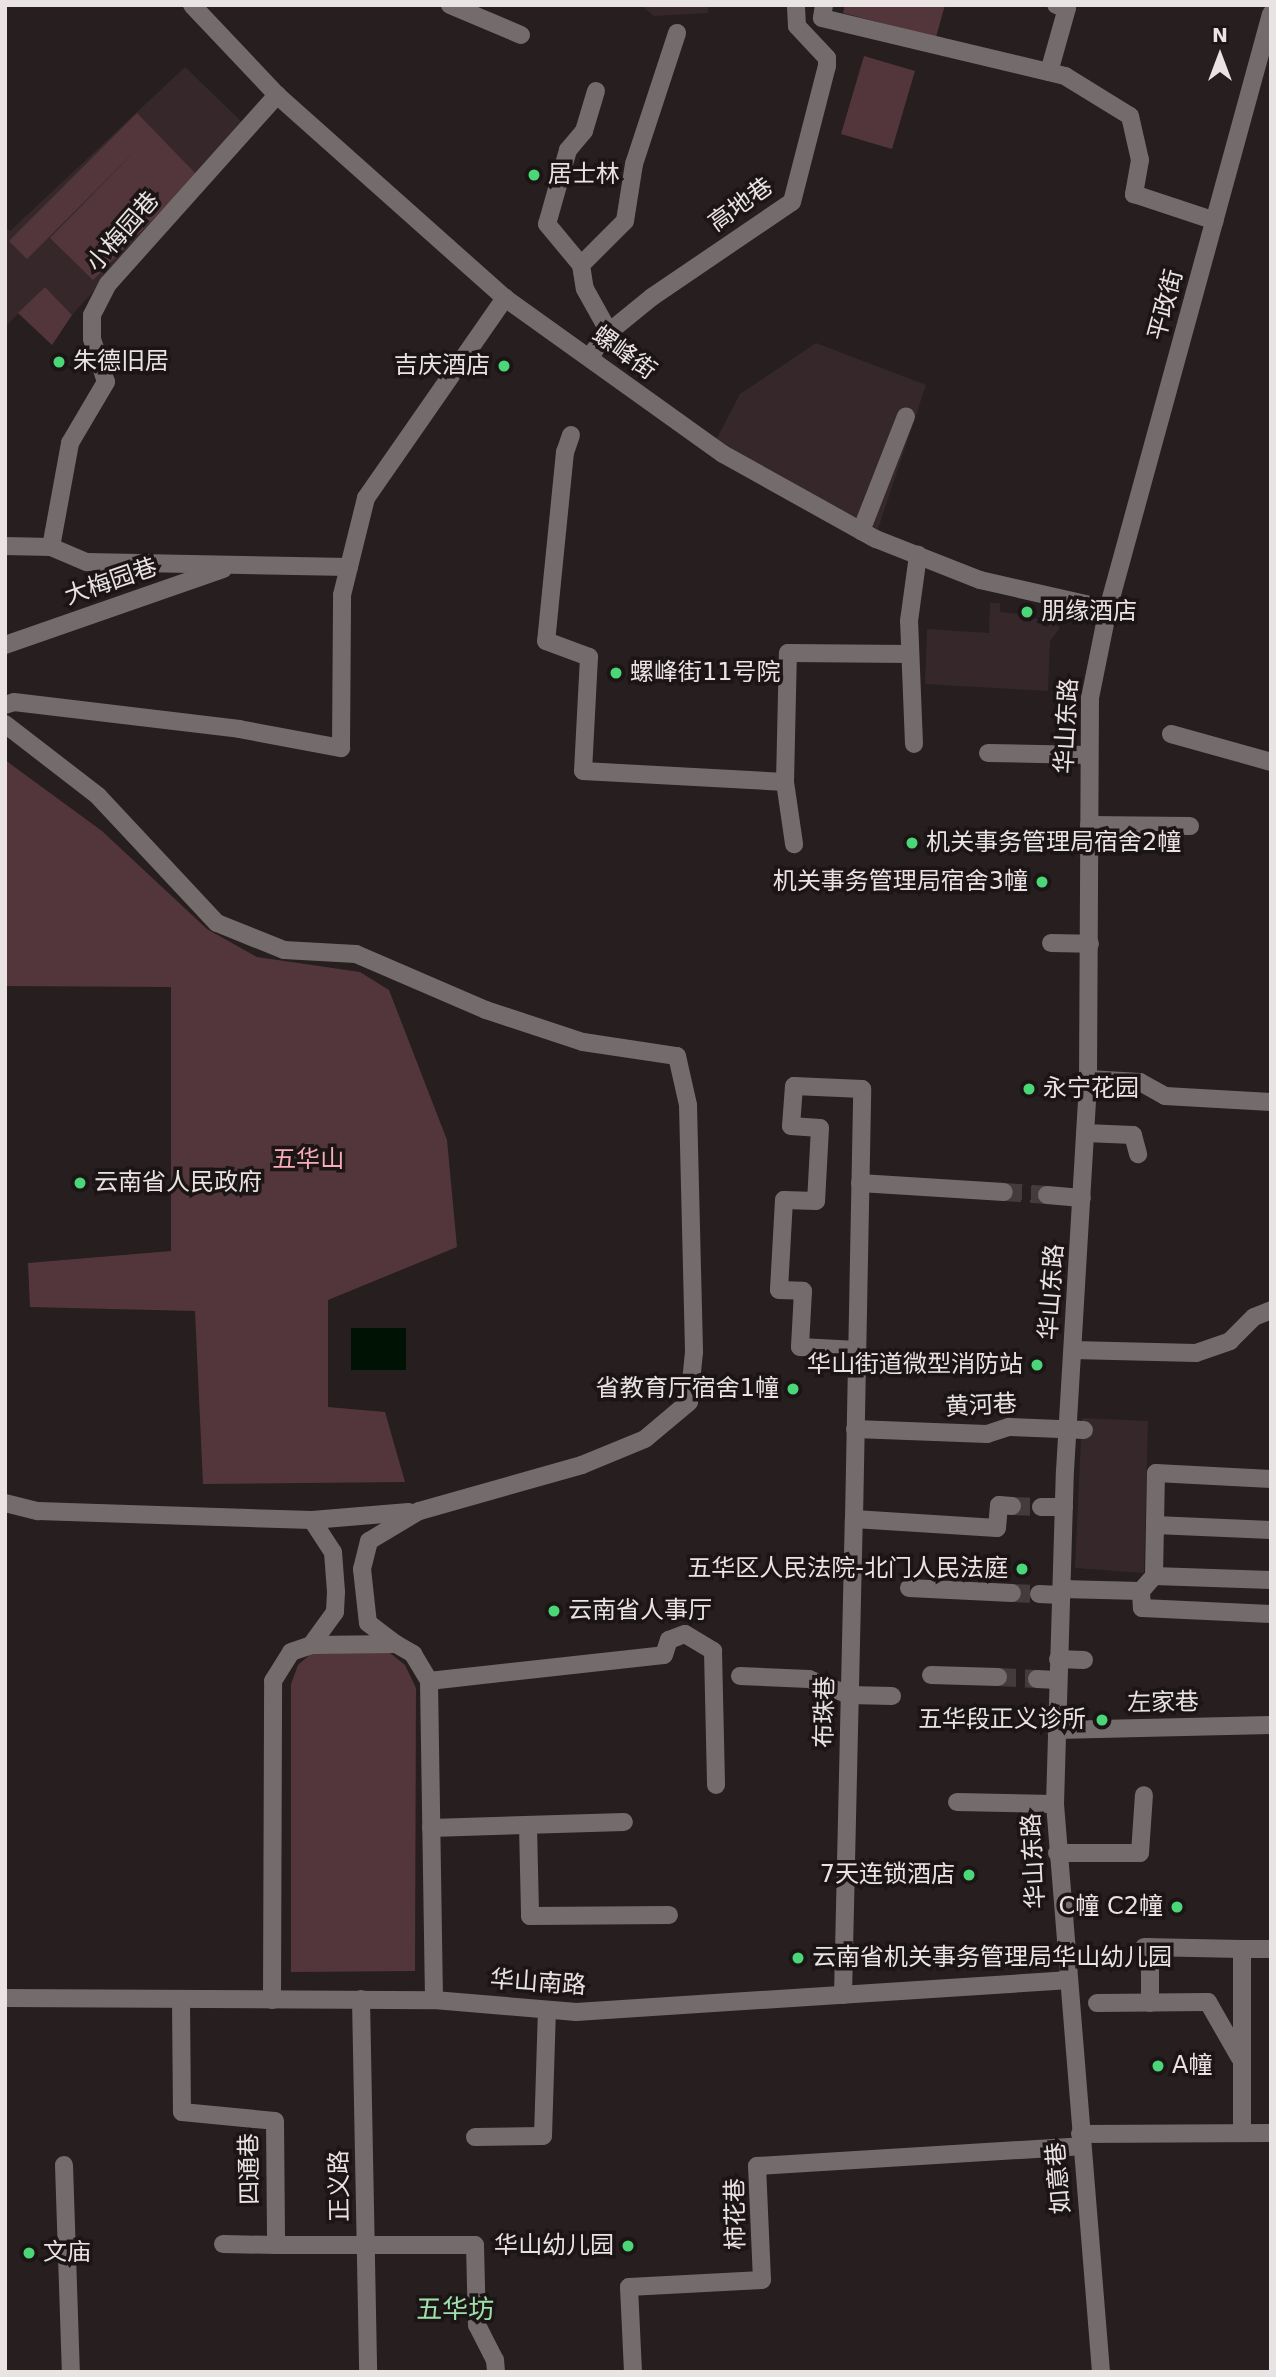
<!DOCTYPE html>
<html>
<head>
<meta charset="utf-8">
<style>
	body { margin:0 }
	#map { position:relative; width:1276px; height:2377px; overflow:hidden; background:#261e1f; font-family:"DejaVu Sans","Noto Sans SC",sans-serif }
	div>[style] { position:absolute }
	[style*='--x'] { left:calc(var(--x)*1px); top:calc(var(--y)*1px); width:calc(var(--w)*1px); rotate:calc(var(--a)*1deg) }
	.built>* { inset:0; background:#36282a }
	.green>* { inset:0; background:#53363b }
	.water>* { inset:0; background:#001203 }
	.minor-tunnel>* { height:18px; margin-top:-9px; transform-origin:0; background:repeating-linear-gradient(90deg,#433c3d 0 18px,transparent 0 27px) }
	.minor>* { height:18px; margin:-9px; padding:0 9px; transform-origin:9px; border-radius:9px; background:#746b6d }
	.dots>* { width:19px; height:19px; translate:-50% -50%; box-sizing:border-box; border:4px solid #1c1516; border-radius:50% }
	span { translate:-50% -50%; white-space:nowrap; text-align:center; line-height:1.15; -webkit-text-stroke:7px #1c1516; paint-order:stroke }
	.poi-label { font-size:24px; color:#e9e3e4 }
	.left { translate:0 -50%; text-align:left }
	.right { translate:-100% -50%; text-align:right }
	.street-label { font-size:24px; color:#e9e3e4 }
	.park-label { font-size:24px; color:#f8abb8 }
	.neighbourhood-label { font-size:26px; color:#9de0aa }
	.frame { position:absolute; inset:0; border:7px solid #e9e3e4; pointer-events:none }
	.north { position:absolute; left:1185px; top:21px; width:70px; height:70px; -webkit-text-stroke:5px #1c1516; paint-order:stroke; rotate:0deg; font-size:19px; font-weight:700; line-height:28px; text-align:center; color:#e9e3e4 }
	.north::after { content:''; display:block; margin:auto; width:24px; height:32px; background:#e9e3e4; clip-path:polygon(50% 0,100% 100%,50% 72%,0 100%) }
</style>
</head>
<body>
<div id="map">
	<div class="built">
		<div style="clip-path:polygon(641px 5px,708px 5px,708px 13px,654px 16px)"></div>
		<div style="clip-path:polygon(185px 67px,244px 124px,72px 315px,45px 287px,5px 327px,5px 227px,10px 231px)"></div>
		<div style="clip-path:polygon(816px 343px,926px 385px,878px 529px,715px 442px,740px 394px)"></div>
		<div style="clip-path:polygon(990px 603px,1000px 603px,1000px 612px,1032px 615px,1047px 627px,1053px 621px,1060px 628px,1050px 641px,1048px 691px,925px 684px,927px 629px,989px 633px)"></div>
		<div style="clip-path:polygon(1082px 1418px,1148px 1421px,1144px 1573px,1075px 1568px)"></div>
	</div>
	<div class="green">
		<div style="clip-path:polygon(845px 5px,945px 5px,936px 37px,843px 13px)"></div>
		<div style="clip-path:polygon(864px 56px,915px 71px,892px 149px,841px 134px)"></div>
		<div style="clip-path:polygon(137px 113px,197px 175px,93px 280px,50px 238px,140px 146px,27px 259px,9px 241px)"></div>
		<div style="clip-path:polygon(45px 287px,72px 315px,52px 345px,18px 313px)"></div>
		<div style="clip-path:polygon(5px 760px,102px 831px,207px 929px,257px 957px,360px 972px,389px 990px,447px 1140px,457px 1247px,328px 1300px,328px 1407px,385px 1412px,405px 1482px,203px 1484px,195px 1311px,30px 1307px,28px 1263px,171px 1251px,171px 987px,5px 986px)"></div>
		<div style="clip-path:polygon(312px 1653px,390px 1653px,405px 1665px,416px 1688px,415px 1971px,291px 1972px,291px 1684px,298px 1665px)"></div>
	</div>
	<div class="water">
		<div style="clip-path:polygon(351px 1328px,406px 1328px,406px 1370px,351px 1370px)"></div>
	</div>
	<div class="minor-tunnel">
		<div style="--x:1004;--y:1192;--w:43;--a:4"></div>
		<div style="--x:1012;--y:1506;--w:29;--a:2"></div>
		<div style="--x:1012;--y:1593;--w:27;--a:2"></div>
		<div style="--x:998;--y:1677;--w:39;--a:3"></div>
	</div>
	<div class="minor">
		<div style="--x:192;--y:5;--w:124;--a:46.6"></div>
		<div style="--x:277;--y:95;--w:305;--a:41.7"></div>
		<div style="--x:505;--y:298;--w:268;--a:35.6"></div>
		<div style="--x:723;--y:454;--w:175;--a:29.1"></div>
		<div style="--x:876;--y:539;--w:112;--a:21.5"></div>
		<div style="--x:980;--y:580;--w:131;--a:12.8"></div>
		<div style="--x:450;--y:5;--w:77;--a:22.9"></div>
		<div style="--x:824;--y:5;--w:13;--a:99"></div>
		<div style="--x:822;--y:18;--w:250;--a:13.4"></div>
		<div style="--x:1065;--y:76;--w:76;--a:31.6"></div>
		<div style="--x:1130;--y:116;--w:45;--a:77.2"></div>
		<div style="--x:1140;--y:160;--w:35;--a:100"></div>
		<div style="--x:1134;--y:194;--w:85;--a:18.4"></div>
		<div style="--x:1049;--y:72;--w:66;--a:-74.3"></div>
		<div style="--x:1067;--y:8;--w:11;--a:-165"></div>
		<div style="--x:596;--y:91;--w:42;--a:106.7"></div>
		<div style="--x:584;--y:131;--w:25;--a:130"></div>
		<div style="--x:568;--y:150;--w:77;--a:105.8"></div>
		<div style="--x:547;--y:224;--w:53;--a:50.3"></div>
		<div style="--x:581;--y:265;--w:24;--a:81"></div>
		<div style="--x:585;--y:289;--w:49;--a:60.8"></div>
		<div style="--x:581;--y:265;--w:62;--a:-45"></div>
		<div style="--x:625;--y:221;--w:58;--a:-81"></div>
		<div style="--x:634;--y:164;--w:138;--a:-71.8"></div>
		<div style="--x:589;--y:357;--w:32;--a:-51"></div>
		<div style="--x:609;--y:332;--w:55;--a:-39.1"></div>
		<div style="--x:652;--y:297;--w:169;--a:-34.2"></div>
		<div style="--x:792;--y:202;--w:140;--a:-75.6"></div>
		<div style="--x:827;--y:66;--w:8;--a:-90"></div>
		<div style="--x:827;--y:58;--w:44;--a:-133.2"></div>
		<div style="--x:797;--y:26;--w:21;--a:-93"></div>
		<div style="--x:571;--y:435;--w:18;--a:109"></div>
		<div style="--x:565;--y:452;--w:190;--a:95.7"></div>
		<div style="--x:546;--y:641;--w:46;--a:20.4"></div>
		<div style="--x:589;--y:657;--w:114;--a:93"></div>
		<div style="--x:583;--y:771;--w:202;--a:3.1"></div>
		<div style="--x:785;--y:782;--w:63;--a:81.7"></div>
		<div style="--x:861;--y:531;--w:123;--a:-68.6"></div>
		<div style="--x:5;--y:546;--w:46;--a:1.2"></div>
		<div style="--x:51;--y:547;--w:39;--a:23"></div>
		<div style="--x:87;--y:562;--w:262;--a:1.1"></div>
		<div style="--x:51;--y:547;--w:106;--a:-79.6"></div>
		<div style="--x:70;--y:443;--w:71;--a:-59.5"></div>
		<div style="--x:106;--y:382;--w:45;--a:-108"></div>
		<div style="--x:92;--y:339;--w:24;--a:-90"></div>
		<div style="--x:92;--y:315;--w:35;--a:-63"></div>
		<div style="--x:108;--y:284;--w:254;--a:-48.2"></div>
		<div style="--x:5;--y:645;--w:231;--a:-19.2"></div>
		<div style="--x:5;--y:705;--w:9;--a:-18"></div>
		<div style="--x:14;--y:702;--w:227;--a:6.8"></div>
		<div style="--x:239;--y:729;--w:104;--a:10.6"></div>
		<div style="--x:341;--y:748;--w:153;--a:-89.6"></div>
		<div style="--x:342;--y:595;--w:100;--a:-76.1"></div>
		<div style="--x:366;--y:498;--w:244;--a:-55.2"></div>
		<div style="--x:5;--y:724;--w:118;--a:37.7"></div>
		<div style="--x:98;--y:796;--w:174;--a:46.9"></div>
		<div style="--x:217;--y:923;--w:72;--a:21.9"></div>
		<div style="--x:284;--y:950;--w:72;--a:3.2"></div>
		<div style="--x:356;--y:954;--w:142;--a:23.3"></div>
		<div style="--x:486;--y:1010;--w:102;--a:18.3"></div>
		<div style="--x:583;--y:1042;--w:95;--a:8.5"></div>
		<div style="--x:677;--y:1056;--w:50;--a:77.3"></div>
		<div style="--x:688;--y:1105;--w:247;--a:88.6"></div>
		<div style="--x:694;--y:1352;--w:50;--a:95.7"></div>
		<div style="--x:689;--y:1402;--w:57;--a:139.9"></div>
		<div style="--x:645;--y:1439;--w:68;--a:157.6"></div>
		<div style="--x:582;--y:1465;--w:169;--a:164.2"></div>
		<div style="--x:419;--y:1511;--w:58;--a:149"></div>
		<div style="--x:369;--y:1541;--w:29;--a:104"></div>
		<div style="--x:362;--y:1569;--w:54;--a:83.7"></div>
		<div style="--x:368;--y:1623;--w:35;--a:37"></div>
		<div style="--x:1171;--y:734;--w:104;--a:15.6"></div>
		<div style="--x:914;--y:744;--w:123;--a:-92.3"></div>
		<div style="--x:909;--y:621;--w:67;--a:-82.2"></div>
		<div style="--x:988;--y:753;--w:100;--a:1.1"></div>
		<div style="--x:785;--y:782;--w:129;--a:-88.7"></div>
		<div style="--x:788;--y:653;--w:122;--a:0.5"></div>
		<div style="--x:1089;--y:825;--w:101;--a:0.6"></div>
		<div style="--x:1051;--y:943;--w:39;--a:1"></div>
		<div style="--x:1088;--y:1079;--w:52;--a:3.3"></div>
		<div style="--x:1140;--y:1082;--w:29;--a:29"></div>
		<div style="--x:1165;--y:1096;--w:106;--a:3.2"></div>
		<div style="--x:1085;--y:1133;--w:48;--a:2.4"></div>
		<div style="--x:1133;--y:1135;--w:20;--a:75"></div>
		<div style="--x:860;--y:1183;--w:144;--a:3.6"></div>
		<div style="--x:1047;--y:1195;--w:35;--a:5"></div>
		<div style="--x:1073;--y:1350;--w:123;--a:1.4"></div>
		<div style="--x:1196;--y:1353;--w:36;--a:-19"></div>
		<div style="--x:1230;--y:1341;--w:34;--a:-45"></div>
		<div style="--x:1254;--y:1317;--w:18;--a:-22"></div>
		<div style="--x:855;--y:1429;--w:132;--a:2.2"></div>
		<div style="--x:987;--y:1434;--w:23;--a:-18"></div>
		<div style="--x:1009;--y:1427;--w:75;--a:2.3"></div>
		<div style="--x:5;--y:1503;--w:34;--a:14"></div>
		<div style="--x:38;--y:1511;--w:274;--a:1.9"></div>
		<div style="--x:312;--y:1520;--w:38;--a:57"></div>
		<div style="--x:333;--y:1552;--w:40;--a:85.7"></div>
		<div style="--x:336;--y:1592;--w:20;--a:93"></div>
		<div style="--x:335;--y:1612;--w:41;--a:126"></div>
		<div style="--x:1041;--y:1507;--w:23;--a:0"></div>
		<div style="--x:854;--y:1519;--w:143;--a:3.6"></div>
		<div style="--x:997;--y:1528;--w:23;--a:-85"></div>
		<div style="--x:999;--y:1505;--w:13;--a:4"></div>
		<div style="--x:312;--y:1520;--w:97;--a:-4.7"></div>
		<div style="--x:1155;--y:1525;--w:116;--a:2.5"></div>
		<div style="--x:1154;--y:1576;--w:117;--a:2"></div>
		<div style="--x:909;--y:1588;--w:103;--a:2.8"></div>
		<div style="--x:1061;--y:1589;--w:80;--a:1.4"></div>
		<div style="--x:1141;--y:1591;--w:20;--a:-49"></div>
		<div style="--x:1154;--y:1576;--w:103;--a:-88.9"></div>
		<div style="--x:1156;--y:1473;--w:115;--a:3"></div>
		<div style="--x:1141;--y:1591;--w:17;--a:87"></div>
		<div style="--x:1142;--y:1608;--w:129;--a:2.7"></div>
		<div style="--x:1039;--y:1594;--w:21;--a:3"></div>
		<div style="--x:1058;--y:1659;--w:26;--a:2"></div>
		<div style="--x:931;--y:1675;--w:67;--a:1.7"></div>
		<div style="--x:740;--y:1676;--w:69;--a:2.5"></div>
		<div style="--x:809;--y:1679;--w:43;--a:21.8"></div>
		<div style="--x:849;--y:1695;--w:43;--a:1.3"></div>
		<div style="--x:1037;--y:1679;--w:20;--a:3"></div>
		<div style="--x:429;--y:1681;--w:236;--a:-6.3"></div>
		<div style="--x:664;--y:1655;--w:16;--a:-72"></div>
		<div style="--x:669;--y:1640;--w:17;--a:-21"></div>
		<div style="--x:685;--y:1634;--w:33;--a:31"></div>
		<div style="--x:713;--y:1651;--w:134;--a:88.7"></div>
		<div style="--x:1056;--y:1730;--w:215;--a:-1.3"></div>
		<div style="--x:957;--y:1802;--w:98;--a:1.2"></div>
		<div style="--x:528;--y:1825;--w:91;--a:88.7"></div>
		<div style="--x:530;--y:1916;--w:139;--a:-0.4"></div>
		<div style="--x:431;--y:1828;--w:193;--a:-1.8"></div>
		<div style="--x:1057;--y:1853;--w:83;--a:0"></div>
		<div style="--x:1140;--y:1853;--w:58;--a:-86.1"></div>
		<div style="--x:1144;--y:1947;--w:98;--a:1.2"></div>
		<div style="--x:1150;--y:1947;--w:56;--a:90"></div>
		<div style="--x:843;--y:1995;--w:476;--a:-88.7"></div>
		<div style="--x:854;--y:1519;--w:430;--a:-88.9"></div>
		<div style="--x:862;--y:1089;--w:68;--a:-177.5"></div>
		<div style="--x:794;--y:1086;--w:40;--a:94.3"></div>
		<div style="--x:791;--y:1126;--w:29;--a:4"></div>
		<div style="--x:820;--y:1128;--w:73;--a:93.1"></div>
		<div style="--x:816;--y:1201;--w:32;--a:-178"></div>
		<div style="--x:784;--y:1200;--w:90;--a:93.2"></div>
		<div style="--x:779;--y:1290;--w:24;--a:2"></div>
		<div style="--x:803;--y:1291;--w:56;--a:93.1"></div>
		<div style="--x:800;--y:1347;--w:57;--a:3"></div>
		<div style="--x:5;--y:1998;--w:429;--a:0.3"></div>
		<div style="--x:434;--y:2000;--w:143;--a:4.8"></div>
		<div style="--x:576;--y:2012;--w:491;--a:-3.7"></div>
		<div style="--x:361;--y:1999;--w:373;--a:88.9"></div>
		<div style="--x:272;--y:2000;--w:319;--a:-89.8"></div>
		<div style="--x:273;--y:1681;--w:34;--a:-58"></div>
		<div style="--x:291;--y:1652;--w:21;--a:-19"></div>
		<div style="--x:311;--y:1645;--w:85;--a:-0.7"></div>
		<div style="--x:396;--y:1644;--w:20;--a:30"></div>
		<div style="--x:413;--y:1654;--w:31;--a:59"></div>
		<div style="--x:429;--y:1681;--w:319;--a:89.1"></div>
		<div style="--x:181;--y:2001;--w:111;--a:89.5"></div>
		<div style="--x:182;--y:2112;--w:93;--a:5.5"></div>
		<div style="--x:275;--y:2121;--w:124;--a:89.5"></div>
		<div style="--x:276;--y:2245;--w:199;--a:0"></div>
		<div style="--x:475;--y:2245;--w:80;--a:88.6"></div>
		<div style="--x:477;--y:2325;--w:39;--a:63"></div>
		<div style="--x:495;--y:2360;--w:12;--a:85"></div>
		<div style="--x:1097;--y:2003;--w:111;--a:-0.5"></div>
		<div style="--x:1208;--y:2002;--w:64;--a:60.3"></div>
		<div style="--x:1242;--y:2130;--w:181;--a:-90"></div>
		<div style="--x:1242;--y:1949;--w:29;--a:0"></div>
		<div style="--x:1080;--y:2134;--w:191;--a:-0.3"></div>
		<div style="--x:475;--y:2137;--w:68;--a:-0.8"></div>
		<div style="--x:543;--y:2136;--w:126;--a:-88.2"></div>
		<div style="--x:64;--y:2165;--w:207;--a:88.1"></div>
		<div style="--x:223;--y:2244;--w:53;--a:1.1"></div>
		<div style="--x:633;--y:2372;--w:85;--a:-92.7"></div>
		<div style="--x:629;--y:2287;--w:133;--a:-3"></div>
		<div style="--x:762;--y:2280;--w:114;--a:-92.5"></div>
		<div style="--x:757;--y:2166;--w:325;--a:-3.5"></div>
		<div style="--x:1101;--y:2372;--w:570;--a:-94.63"></div>
		<div style="--x:1055;--y:1804;--w:333;--a:-88.3"></div>
		<div style="--x:1065;--y:1471;--w:393;--a:-86.6"></div>
		<div style="--x:1088;--y:1079;--w:381;--a:-89.7"></div>
		<div style="--x:1090;--y:698;--w:91;--a:-78.6"></div>
		<div style="--x:1108;--y:609;--w:617;--a:-74.68"></div>
	</div>
	<div class="dots">
		<div style="left:534px;top:175px;background:#4bd677"></div>
		<div style="left:59px;top:362px;background:#4bd677"></div>
		<div style="left:504px;top:366px;background:#4bd677"></div>
		<div style="left:1027px;top:612px;background:#4bd677"></div>
		<div style="left:616px;top:673px;background:#4bd677"></div>
		<div style="left:912px;top:843px;background:#4bd677"></div>
		<div style="left:1042px;top:882px;background:#4bd677"></div>
		<div style="left:1029px;top:1089px;background:#4bd677"></div>
		<div style="left:80px;top:1183px;background:#4bd677"></div>
		<div style="left:1037px;top:1365px;background:#4bd677"></div>
		<div style="left:793px;top:1389px;background:#4bd677"></div>
		<div style="left:1022px;top:1569px;background:#4bd677"></div>
		<div style="left:554px;top:1611px;background:#4bd677"></div>
		<div style="left:1102px;top:1720px;background:#4bd677"></div>
		<div style="left:969px;top:1875px;background:#4bd677"></div>
		<div style="left:1177px;top:1907px;background:#4bd677"></div>
		<div style="left:798px;top:1958px;background:#4bd677"></div>
		<div style="left:1158px;top:2066px;background:#4bd677"></div>
		<div style="left:628px;top:2246px;background:#4bd677"></div>
		<div style="left:29px;top:2253px;background:#4bd677"></div>
	</div>
	<div class="poi-label">
		<span class="left" style="left:548px;top:175px">居士林</span>
		<span class="left" style="left:73px;top:362px">朱德旧居</span>
		<span class="right" style="left:490px;top:366px">吉庆酒店</span>
		<span class="left" style="left:1041px;top:612px">朋缘酒店</span>
		<span class="left" style="left:630px;top:673px">螺峰街11号院</span>
		<span class="left" style="left:926px;top:843px">机关事务管理局宿舍2幢</span>
		<span class="right" style="left:1028px;top:882px">机关事务管理局宿舍3幢</span>
		<span class="left" style="left:1043px;top:1089px">永宁花园</span>
		<span class="left" style="left:94px;top:1183px">云南省人民政府</span>
		<span class="right" style="left:1023px;top:1365px">华山街道微型消防站</span>
		<span class="right" style="left:779px;top:1389px">省教育厅宿舍1幢</span>
		<span class="right" style="left:1008px;top:1569px">五华区人民法院-北门人民法庭</span>
		<span class="left" style="left:568px;top:1611px">云南省人事厅</span>
		<span class="right" style="left:1086px;top:1720px">五华段正义诊所</span>
		<span class="right" style="left:955px;top:1875px">7天连锁酒店</span>
		<span class="right" style="left:1163px;top:1907px">C幢 C2幢</span>
		<span class="left" style="left:812px;top:1958px">云南省机关事务管理局华山幼儿园</span>
		<span class="left" style="left:1172px;top:2066px">A幢</span>
		<span class="right" style="left:614px;top:2246px">华山幼儿园</span>
		<span class="left" style="left:43px;top:2253px">文庙</span>
	</div>
	<div class="street-label">
		<span style="left:741px;top:205px;rotate:-36deg">高地巷</span>
		<span style="left:123px;top:232px;rotate:-49deg">小梅园巷</span>
		<span style="left:1166px;top:305px;rotate:-75deg">平政街</span>
		<span style="left:624px;top:353px;rotate:36deg">螺峰街</span>
		<span style="left:111px;top:582px;rotate:-19deg">大梅园巷</span>
		<span style="left:1067px;top:726px;rotate:-87deg">华山东路</span>
		<span style="left:1052px;top:1292px;rotate:-86deg">华山东路</span>
		<span style="left:981px;top:1406px;rotate:-3deg">黄河巷</span>
		<span style="left:1163px;top:1703px;rotate:-1deg">左家巷</span>
		<span style="left:825px;top:1712px;rotate:-89deg">布珠巷</span>
		<span style="left:1034px;top:1861px;rotate:-93deg">华山东路</span>
		<span style="left:538px;top:1983px;rotate:4deg">华山南路</span>
		<span style="left:250px;top:2169px;rotate:-91deg">四通巷</span>
		<span style="left:1059px;top:2178px;rotate:-95deg">如意巷</span>
		<span style="left:340px;top:2186px;rotate:-91deg">正义路</span>
		<span style="left:736px;top:2214px;rotate:-91deg">柿花巷</span>
	</div>
	<div class="park-label">
		<span style="left:308px;top:1160px">五华山</span>
	</div>
	<div class="neighbourhood-label">
		<span style="left:455px;top:2310px">五华坊</span>
	</div>
	<div class="frame"></div>
	<div class="north">N</div>
</div>
</body>
</html>
